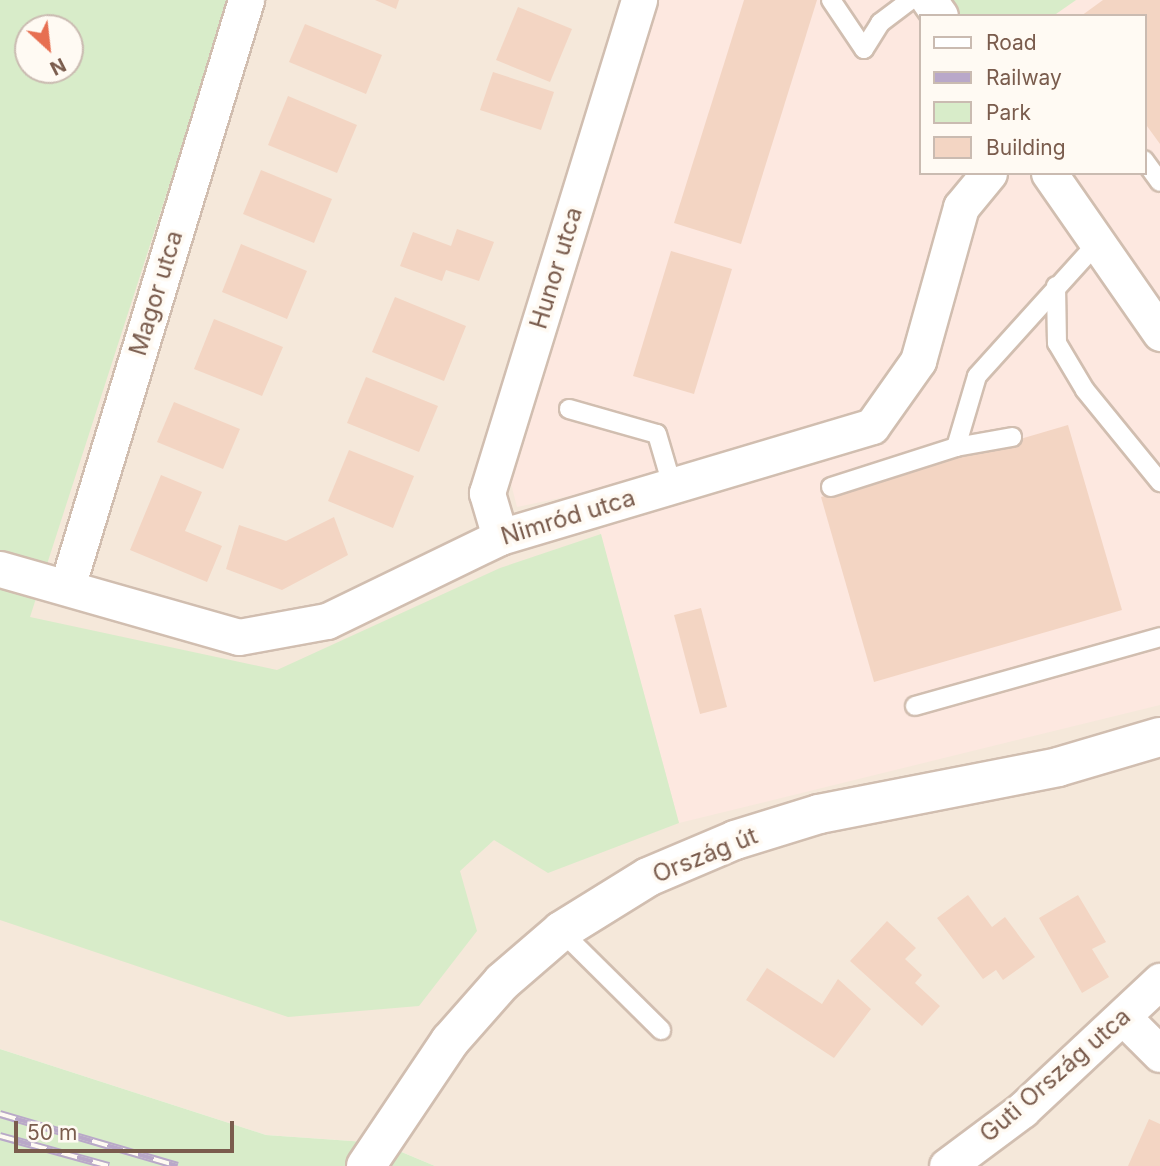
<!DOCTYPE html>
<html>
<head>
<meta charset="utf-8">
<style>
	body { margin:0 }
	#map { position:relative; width:1160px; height:1166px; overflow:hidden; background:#fdf6ec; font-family:Inter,sans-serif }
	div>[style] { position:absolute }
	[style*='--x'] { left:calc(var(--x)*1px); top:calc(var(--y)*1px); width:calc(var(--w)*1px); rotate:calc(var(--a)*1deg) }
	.residential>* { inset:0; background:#f5e8da }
	.commercial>* { inset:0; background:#fde8e0 }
	.green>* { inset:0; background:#d8ecc9 }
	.building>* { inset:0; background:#f3d5c3 }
	.roads { filter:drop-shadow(2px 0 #d1beb0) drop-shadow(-2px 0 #d1beb0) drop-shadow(0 2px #d1beb0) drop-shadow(0 -2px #d1beb0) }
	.service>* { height:18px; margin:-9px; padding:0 9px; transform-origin:9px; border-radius:9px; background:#fff }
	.minor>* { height:35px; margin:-17.5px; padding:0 17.5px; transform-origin:17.5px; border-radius:17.5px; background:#fff }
	.secondary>* { height:38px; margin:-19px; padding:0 19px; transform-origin:19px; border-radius:19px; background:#fff }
	.rail>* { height:8px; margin-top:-4px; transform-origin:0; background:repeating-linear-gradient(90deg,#fffaf3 0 16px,#b9a8c9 0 32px); box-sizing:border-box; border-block:2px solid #b9a8c9 }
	span { translate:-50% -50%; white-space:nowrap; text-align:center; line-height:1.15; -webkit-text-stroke:7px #fffaf3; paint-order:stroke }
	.street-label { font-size:24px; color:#7a5c4d }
	.legend { position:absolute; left:919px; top:14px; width:228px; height:161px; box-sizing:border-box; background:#fffaf3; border:2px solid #cabbb1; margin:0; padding:9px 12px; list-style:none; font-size:21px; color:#7a5c4d }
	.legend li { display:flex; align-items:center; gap:14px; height:35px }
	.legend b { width:35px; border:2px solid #cabbb1 }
	.north { position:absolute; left:14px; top:14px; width:70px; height:70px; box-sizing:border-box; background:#fffaf3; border:2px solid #cabbb1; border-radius:50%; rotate:153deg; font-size:19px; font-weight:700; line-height:28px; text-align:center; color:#7a5c4d }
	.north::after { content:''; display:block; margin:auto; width:24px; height:32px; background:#e76f51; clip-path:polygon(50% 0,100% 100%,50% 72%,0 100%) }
	.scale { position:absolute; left:14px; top:1121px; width:220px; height:32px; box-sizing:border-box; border:4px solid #7a5c4d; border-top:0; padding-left:9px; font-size:21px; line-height:24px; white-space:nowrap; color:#7a5c4d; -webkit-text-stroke:5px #fffaf3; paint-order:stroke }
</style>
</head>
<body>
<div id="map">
	<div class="residential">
		<div style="clip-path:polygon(evenodd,0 0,1160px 0,1160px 1166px,435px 1166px,380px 1143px,266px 1135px,0 1049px,0 0,920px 16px,1144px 16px,1144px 173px,920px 173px,920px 16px,0 0,28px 28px,70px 28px,70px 70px,28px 70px,28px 28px)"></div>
	</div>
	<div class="commercial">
		<div style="clip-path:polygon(657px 0,906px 0,920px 19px,920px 173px,1144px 173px,1144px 16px,1053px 16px,1076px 0,1160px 0,1160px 705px,679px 823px,589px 492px,517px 507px,510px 480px)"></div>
	</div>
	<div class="green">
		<div style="clip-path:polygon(evenodd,0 0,229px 0,30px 617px,277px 670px,500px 568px,601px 534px,679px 823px,548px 873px,494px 840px,460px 871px,477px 931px,419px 1006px,288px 1017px,0 920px,0 0,28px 28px,70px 28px,70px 70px,28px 70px,28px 28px)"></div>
		<div style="clip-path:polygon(906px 0,1076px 0,1053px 16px,920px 19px)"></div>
		<div style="clip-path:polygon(0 1049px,266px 1135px,380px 1143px,435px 1166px,0 1166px)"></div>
	</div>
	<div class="building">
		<div style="clip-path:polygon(375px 0,399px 0,396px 9px)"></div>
		<div style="clip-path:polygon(744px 0,817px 0,741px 244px,674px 223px)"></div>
		<div style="clip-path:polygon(1103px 0,1160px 0,1160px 144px,1144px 122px,1144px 16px,1081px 16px)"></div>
		<div style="clip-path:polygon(518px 7px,572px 29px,550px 82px,496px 60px)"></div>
		<div style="clip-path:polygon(305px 24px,382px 55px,366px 94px,289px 62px)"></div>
		<div style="clip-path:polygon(493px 72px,554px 92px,541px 130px,480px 110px)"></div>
		<div style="clip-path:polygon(288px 96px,357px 125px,337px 173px,268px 145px)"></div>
		<div style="clip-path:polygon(261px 170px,332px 199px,314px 243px,243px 214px)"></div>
		<div style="clip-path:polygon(457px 229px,494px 242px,479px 281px,446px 270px,442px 281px,400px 266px,413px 232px,451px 246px)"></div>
		<div style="clip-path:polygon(241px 244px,307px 271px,287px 319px,222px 292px)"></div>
		<div style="clip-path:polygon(671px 251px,732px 269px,694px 394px,633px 376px)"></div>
		<div style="clip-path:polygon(395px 297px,466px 326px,444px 381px,372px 352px)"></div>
		<div style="clip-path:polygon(214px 319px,283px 347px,262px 396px,194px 369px)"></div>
		<div style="clip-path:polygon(366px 377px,438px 406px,419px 452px,347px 423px)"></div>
		<div style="clip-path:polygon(174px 402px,240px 429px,223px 469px,157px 442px)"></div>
		<div style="clip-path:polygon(1068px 425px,1122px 610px,874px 682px,821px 497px)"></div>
		<div style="clip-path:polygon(349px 450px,414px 476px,393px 528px,328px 501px)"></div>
		<div style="clip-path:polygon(161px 475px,202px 492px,185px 531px,222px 546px,207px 582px,130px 550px)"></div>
		<div style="clip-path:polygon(334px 517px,348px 555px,282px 590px,226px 569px,239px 525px,286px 541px)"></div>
		<div style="clip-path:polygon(701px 608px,727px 707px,700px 714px,674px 615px)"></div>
		<div style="clip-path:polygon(968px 895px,992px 927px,1005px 917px,1035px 957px,1003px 980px,996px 970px,983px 979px,937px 918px)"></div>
		<div style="clip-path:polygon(1078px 895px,1106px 942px,1092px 949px,1109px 977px,1082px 993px,1039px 918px)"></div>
		<div style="clip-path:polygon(887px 921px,916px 948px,905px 959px,922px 975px,915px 983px,940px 1006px,922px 1026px,850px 961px)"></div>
		<div style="clip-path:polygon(767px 968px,822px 1004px,838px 979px,871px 1009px,834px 1058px,746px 1000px)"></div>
		<div style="clip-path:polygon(1149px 1119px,1160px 1124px,1160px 1166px,1128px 1166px)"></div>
	</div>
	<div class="roads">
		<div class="service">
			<div style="--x:831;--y:0;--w:59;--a:56"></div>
			<div style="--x:864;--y:49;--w:31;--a:-58"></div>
			<div style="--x:880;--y:23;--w:38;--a:-37"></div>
			<div style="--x:1144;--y:160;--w:27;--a:54"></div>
			<div style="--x:1056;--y:286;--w:57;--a:89"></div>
			<div style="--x:1057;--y:343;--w:55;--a:59.2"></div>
			<div style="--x:1085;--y:390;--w:119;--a:50.8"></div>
			<div style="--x:569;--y:409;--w:91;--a:15.9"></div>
			<div style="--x:657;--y:434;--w:53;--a:73.6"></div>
			<div style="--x:956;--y:447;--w:57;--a:-10.1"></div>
			<div style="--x:831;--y:487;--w:131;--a:-17.7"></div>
			<div style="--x:956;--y:447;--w:74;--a:-73.5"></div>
			<div style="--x:977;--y:376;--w:181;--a:-47.9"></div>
			<div style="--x:915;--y:706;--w:255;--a:-15.7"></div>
			<div style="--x:561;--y:931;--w:141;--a:44.7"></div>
		</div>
		<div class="minor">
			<div style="--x:929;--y:0;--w:19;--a:55"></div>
			<div style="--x:1049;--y:173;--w:195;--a:55.2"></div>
			<div style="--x:500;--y:537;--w:46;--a:-106.5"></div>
			<div style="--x:487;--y:493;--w:516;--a:-72.86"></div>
			<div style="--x:0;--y:569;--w:248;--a:15.9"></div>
			<div style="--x:239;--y:637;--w:89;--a:-10.3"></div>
			<div style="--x:327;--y:621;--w:192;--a:-25.9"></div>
			<div style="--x:500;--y:537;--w:388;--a:-16.6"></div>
			<div style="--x:872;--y:426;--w:80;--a:-54.7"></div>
			<div style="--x:918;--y:361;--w:160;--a:-74.4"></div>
			<div style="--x:961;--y:207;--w:44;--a:-50.5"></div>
			<div style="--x:67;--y:587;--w:614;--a:-73.04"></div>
			<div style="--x:1124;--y:1018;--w:51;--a:45"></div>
			<div style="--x:947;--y:1166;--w:94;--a:-36.7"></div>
			<div style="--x:1022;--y:1110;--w:189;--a:-43.1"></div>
		</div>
		<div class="secondary">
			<div style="--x:366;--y:1166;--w:151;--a:-56.1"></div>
			<div style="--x:450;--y:1041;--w:79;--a:-48.6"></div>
			<div style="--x:502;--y:982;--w:78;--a:-40.8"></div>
			<div style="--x:561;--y:931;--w:102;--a:-31.8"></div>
			<div style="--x:648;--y:877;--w:95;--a:-23"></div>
			<div style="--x:735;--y:840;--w:88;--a:-17.2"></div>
			<div style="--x:819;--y:814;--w:244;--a:-11.1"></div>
			<div style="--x:1058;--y:767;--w:106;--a:-16.4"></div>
		</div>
	</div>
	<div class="rail">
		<div style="--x:0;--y:1114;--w:185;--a:16.3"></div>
		<div style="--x:0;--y:1136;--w:113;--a:15.4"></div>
	</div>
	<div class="street-label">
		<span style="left:556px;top:268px;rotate:-73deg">Hunor utca</span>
		<span style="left:156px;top:293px;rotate:-73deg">Magor utca</span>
		<span style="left:568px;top:517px;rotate:-17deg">Nimród utca</span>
		<span style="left:705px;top:855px;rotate:-22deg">Ország út</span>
		<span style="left:1055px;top:1075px;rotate:-41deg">Guti Ország utca</span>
	</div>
	<ul class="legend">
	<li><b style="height:9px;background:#fff"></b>Road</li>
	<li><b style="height:9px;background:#b9a8c9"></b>Railway</li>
	<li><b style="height:19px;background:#d8ecc9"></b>Park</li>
	<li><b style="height:19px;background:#f3d5c3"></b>Building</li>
	</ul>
	<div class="north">N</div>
	<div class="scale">50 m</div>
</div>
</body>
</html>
